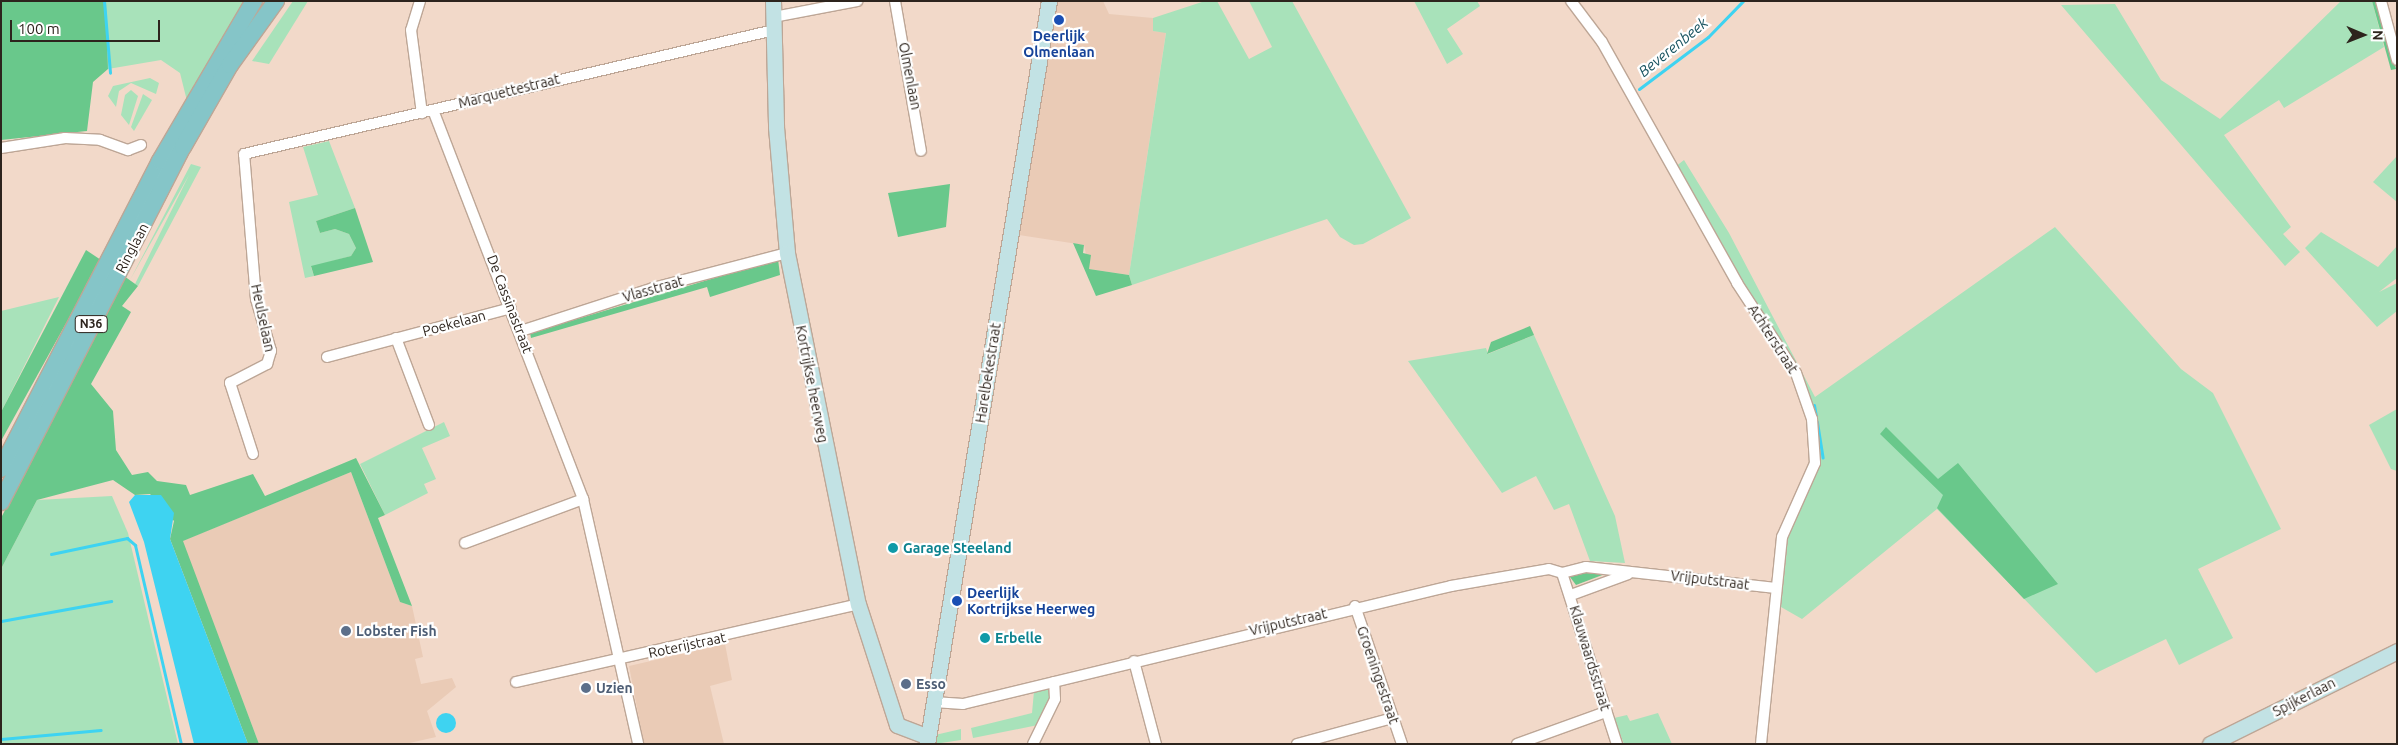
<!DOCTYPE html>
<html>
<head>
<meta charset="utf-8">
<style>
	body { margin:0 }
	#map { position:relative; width:2398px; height:745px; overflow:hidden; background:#f2d9c9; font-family:Ubuntu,sans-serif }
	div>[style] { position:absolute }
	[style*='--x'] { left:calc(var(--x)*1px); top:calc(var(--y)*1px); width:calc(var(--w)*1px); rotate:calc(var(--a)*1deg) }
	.built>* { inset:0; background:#eacbb6 }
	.green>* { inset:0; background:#a8e2ba }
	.forest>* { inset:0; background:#69c88b }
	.water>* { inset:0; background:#3ed3f1 }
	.round { border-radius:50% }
	.stream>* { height:3px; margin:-1.5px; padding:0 1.5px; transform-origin:1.5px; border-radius:1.5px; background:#3ed3f1 }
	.roads { filter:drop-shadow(1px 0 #bda696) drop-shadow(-1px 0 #bda696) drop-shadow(0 1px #bda696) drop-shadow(0 -1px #bda696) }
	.street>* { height:10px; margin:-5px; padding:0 5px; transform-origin:5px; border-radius:5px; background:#fff }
	.secondary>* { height:15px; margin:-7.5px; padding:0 7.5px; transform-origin:7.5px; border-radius:7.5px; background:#c2e2e4 }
	.primary>* { height:16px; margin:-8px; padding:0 8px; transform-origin:8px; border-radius:8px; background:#85c5c8 }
	.dots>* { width:14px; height:14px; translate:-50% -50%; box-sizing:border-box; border:2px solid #fff; border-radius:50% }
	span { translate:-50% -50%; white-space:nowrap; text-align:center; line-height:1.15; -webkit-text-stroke:4.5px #fff; paint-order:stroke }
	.shield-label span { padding:1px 4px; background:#fff; border:1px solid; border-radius:4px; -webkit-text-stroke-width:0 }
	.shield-label { font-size:12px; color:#2d241d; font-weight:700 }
	.transit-label { font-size:14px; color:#164399; font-weight:700 }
	.left { translate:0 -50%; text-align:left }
	.street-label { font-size:14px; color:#2d241d }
	.culture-label { font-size:14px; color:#0d838f; font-weight:700 }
	.service-label { font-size:14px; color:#4e5e75; font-weight:700 }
	.water-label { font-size:15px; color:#175360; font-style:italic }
	.frame { position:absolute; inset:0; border:2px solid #2d241d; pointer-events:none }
	.north { position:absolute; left:2338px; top:10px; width:50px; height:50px; -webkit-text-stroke:4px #fff; paint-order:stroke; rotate:91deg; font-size:14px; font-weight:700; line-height:20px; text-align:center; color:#2d241d }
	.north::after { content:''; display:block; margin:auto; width:18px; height:22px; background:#2d241d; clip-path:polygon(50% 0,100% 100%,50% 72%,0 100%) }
	.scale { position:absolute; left:10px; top:20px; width:150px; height:22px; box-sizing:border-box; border:2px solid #2d241d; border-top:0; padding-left:6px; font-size:15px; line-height:18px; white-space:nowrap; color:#2d241d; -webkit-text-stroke:4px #fff; paint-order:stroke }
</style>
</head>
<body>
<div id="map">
	<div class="built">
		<div style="clip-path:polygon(1057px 1px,1103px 1px,1109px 14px,1153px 18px,1153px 31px,1166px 32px,1129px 275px,1089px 269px,1084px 245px,1019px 235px)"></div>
		<div style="clip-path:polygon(351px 472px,400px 602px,412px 606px,423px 657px,415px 659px,421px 684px,452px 678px,456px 687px,427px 711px,436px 737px,405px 744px,259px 744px,182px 541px)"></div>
		<div style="clip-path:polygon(725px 644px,732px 680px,710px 686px,724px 744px,644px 744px,629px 666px)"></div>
	</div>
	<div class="green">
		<div style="clip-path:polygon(106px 1px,248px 1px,187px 101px,180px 73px,161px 60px,108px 69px)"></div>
		<div style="clip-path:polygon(293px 1px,308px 1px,269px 64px,252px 61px)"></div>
		<div style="clip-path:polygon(1205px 1px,1217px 1px,1249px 59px,1272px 47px,1249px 1px,1292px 1px,1411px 218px,1363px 244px,1354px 245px,1340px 237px,1327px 219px,1132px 285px,1129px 275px,1166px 33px,1153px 31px,1153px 18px)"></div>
		<div style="clip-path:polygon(1414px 1px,1477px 1px,1480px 6px,1447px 29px,1463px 54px,1447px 64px)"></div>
		<div style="clip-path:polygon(2341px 1px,2372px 1px,2384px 47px,2284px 108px,2279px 100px,2224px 135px,2291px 227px,2283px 234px,2300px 252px,2285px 266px,2061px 5px,2115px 4px,2161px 80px,2220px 119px)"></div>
		<div style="clip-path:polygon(150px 78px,159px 83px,156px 94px,131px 83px,119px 91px,116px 107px,108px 96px,113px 86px)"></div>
		<div style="clip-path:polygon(131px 90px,138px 96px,129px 125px,121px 115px,125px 95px)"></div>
		<div style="clip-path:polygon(143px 94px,152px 100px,134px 131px,131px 127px)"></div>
		<div style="clip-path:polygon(329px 141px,355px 208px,316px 221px,320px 233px,335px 229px,349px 234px,356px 248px,351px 256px,311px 267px,314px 276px,305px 278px,289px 202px,318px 195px,303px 147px)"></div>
		<div style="clip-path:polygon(2397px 156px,2397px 202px,2373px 182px)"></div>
		<div style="clip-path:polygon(1684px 160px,1729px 233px,1815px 397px,2055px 227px,2181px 369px,2213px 393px,2281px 529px,2198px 569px,2233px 638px,2179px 665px,2166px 639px,2096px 673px,1937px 509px,1802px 619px,1781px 607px,1788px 538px,1818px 466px,1812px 400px,1675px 167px)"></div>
		<div style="clip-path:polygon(191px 164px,201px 167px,138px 286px,135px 284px,189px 175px,130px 280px)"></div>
		<div style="clip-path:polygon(2321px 232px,2378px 267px,2397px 246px,2397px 278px,2379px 292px,2397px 283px,2397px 311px,2377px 327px,2305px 248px)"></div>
		<div style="clip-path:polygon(59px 297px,1px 412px,1px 311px)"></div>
		<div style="clip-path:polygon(1534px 335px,1615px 516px,1625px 563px,1590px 561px,1569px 504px,1554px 510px,1536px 476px,1502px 493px,1408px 361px,1486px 348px,1488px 354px)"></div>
		<div style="clip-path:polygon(2397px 409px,2397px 471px,2391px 469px,2369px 425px)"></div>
		<div style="clip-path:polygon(444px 422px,450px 436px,422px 448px,436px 479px,424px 484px,428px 493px,385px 515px,360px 464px)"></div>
		<div style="clip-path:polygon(112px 496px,128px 533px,178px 744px,1px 744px,1px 569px,37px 500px)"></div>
		<div style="clip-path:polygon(1049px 688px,1052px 697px,1038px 725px,973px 738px,971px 728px,1032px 713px,1034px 691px)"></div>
		<div style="clip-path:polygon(1658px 713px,1672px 744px,1624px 744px,1614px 718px,1627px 715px,1630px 721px)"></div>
		<div style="clip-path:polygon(961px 729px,961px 740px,934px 744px,935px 735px)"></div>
	</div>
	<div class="forest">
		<div style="clip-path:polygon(1px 1px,106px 1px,108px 69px,93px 82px,87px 131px,1px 140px)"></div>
		<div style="clip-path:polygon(2372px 1px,2378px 1px,2396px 69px,2391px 70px)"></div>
		<div style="clip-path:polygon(950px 184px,946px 227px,898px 237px,888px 193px)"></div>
		<div style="clip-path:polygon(355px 208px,373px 262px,314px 276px,311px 266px,351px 256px,356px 248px,349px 234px,335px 229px,320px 233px,316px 221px)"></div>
		<div style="clip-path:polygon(1073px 243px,1084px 245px,1083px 253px,1091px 255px,1089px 269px,1129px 275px,1132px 285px,1096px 296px)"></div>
		<div style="clip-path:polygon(86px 250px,101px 260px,1px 441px,1px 412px)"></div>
		<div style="clip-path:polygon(778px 259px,780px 275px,710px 297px,707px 287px,531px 338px,530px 333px)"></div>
		<div style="clip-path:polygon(124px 276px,138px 286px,122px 306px,131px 312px,91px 384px,113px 411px,116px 450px,132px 475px,148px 472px,157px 481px,186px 485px,190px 495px,253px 474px,265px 496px,356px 458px,385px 515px,378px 518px,412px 606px,400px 602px,351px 472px,183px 541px,259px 744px,248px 744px,170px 539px,174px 521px,150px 494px,135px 495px,113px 480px,37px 500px,1px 569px,1px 518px)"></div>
		<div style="clip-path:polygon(1530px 326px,1534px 335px,1487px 354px,1491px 342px)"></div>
		<div style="clip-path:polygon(1886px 427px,1938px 479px,1958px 463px,2058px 584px,2024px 599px,1937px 508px,1943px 495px,1880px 434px)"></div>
		<div style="clip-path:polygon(1576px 570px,1605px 574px,1576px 585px,1570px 577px)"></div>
	</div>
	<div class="water">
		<div style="clip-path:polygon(135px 495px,161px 495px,174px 513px,170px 539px,248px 744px,194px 744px,144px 542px,129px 502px)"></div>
		<div class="round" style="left:436px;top:713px;width:20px;height:20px"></div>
	</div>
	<div class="stream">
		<div style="--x:104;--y:1;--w:72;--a:85.2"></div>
		<div style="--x:1639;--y:89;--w:86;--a:-37"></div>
		<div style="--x:1708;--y:37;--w:50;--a:-45.8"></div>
		<div style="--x:1814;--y:405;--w:11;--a:80"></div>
		<div style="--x:1817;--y:422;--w:36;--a:81"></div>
		<div style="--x:51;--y:554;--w:78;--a:-11.9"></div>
		<div style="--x:127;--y:538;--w:11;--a:41"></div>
		<div style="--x:135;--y:545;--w:204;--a:77"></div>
		<div style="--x:1;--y:621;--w:112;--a:-10.3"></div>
		<div style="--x:1;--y:739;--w:100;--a:-5.1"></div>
	</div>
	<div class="roads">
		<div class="street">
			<div style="--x:420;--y:1;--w:30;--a:107"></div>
			<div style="--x:411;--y:30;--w:84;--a:82.5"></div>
			<div style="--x:895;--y:1;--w:152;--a:80.2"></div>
			<div style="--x:1571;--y:1;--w:51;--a:52.9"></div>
			<div style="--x:1602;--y:42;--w:276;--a:60.7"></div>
			<div style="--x:1737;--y:283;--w:108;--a:56.8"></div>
			<div style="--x:1796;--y:373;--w:49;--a:70.8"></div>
			<div style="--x:1812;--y:419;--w:44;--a:86.1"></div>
			<div style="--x:1815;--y:463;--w:81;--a:114"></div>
			<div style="--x:1782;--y:537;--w:208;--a:95.8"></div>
			<div style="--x:2381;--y:1;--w:61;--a:74.8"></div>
			<div style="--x:774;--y:17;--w:85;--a:-10.9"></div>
			<div style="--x:433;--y:110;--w:417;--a:68.9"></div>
			<div style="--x:583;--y:499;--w:251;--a:77.3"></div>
			<div style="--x:1;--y:148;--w:65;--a:-8.9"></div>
			<div style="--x:65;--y:138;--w:35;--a:3"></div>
			<div style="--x:100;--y:140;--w:30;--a:20"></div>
			<div style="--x:128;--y:150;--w:14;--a:-21"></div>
			<div style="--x:521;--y:331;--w:139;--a:-18"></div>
			<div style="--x:653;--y:288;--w:138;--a:-14.6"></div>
			<div style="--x:396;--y:338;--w:93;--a:69.2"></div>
			<div style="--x:327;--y:357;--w:190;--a:-14.9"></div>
			<div style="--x:253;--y:454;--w:75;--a:-107.9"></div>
			<div style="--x:230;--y:383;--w:42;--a:-27.2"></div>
			<div style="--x:267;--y:364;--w:14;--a:-73"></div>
			<div style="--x:271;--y:351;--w:54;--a:-106.1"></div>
			<div style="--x:256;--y:299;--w:145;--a:-94.7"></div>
			<div style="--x:244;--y:154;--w:544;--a:-13.17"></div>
			<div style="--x:465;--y:543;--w:126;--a:-20.4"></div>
			<div style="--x:1562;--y:573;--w:25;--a:-14"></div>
			<div style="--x:1586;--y:567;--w:191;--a:6.3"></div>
			<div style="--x:1562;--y:573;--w:180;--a:72.2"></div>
			<div style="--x:1571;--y:595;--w:61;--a:-20.2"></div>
			<div style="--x:1355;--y:606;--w:146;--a:71.2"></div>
			<div style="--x:1134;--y:661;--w:86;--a:75.2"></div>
			<div style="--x:516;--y:682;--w:351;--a:-12.8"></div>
			<div style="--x:934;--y:702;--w:29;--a:4"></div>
			<div style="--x:963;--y:704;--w:502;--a:-13.59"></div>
			<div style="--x:1451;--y:586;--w:99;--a:-9.8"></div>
			<div style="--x:1549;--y:569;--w:14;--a:17"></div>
			<div style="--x:1033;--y:744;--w:50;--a:-63.9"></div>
			<div style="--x:1055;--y:699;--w:17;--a:-93"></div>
			<div style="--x:1297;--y:744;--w:99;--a:-15.2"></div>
			<div style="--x:1517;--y:744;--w:95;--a:-19.8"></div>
		</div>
		<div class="secondary">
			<div style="--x:773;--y:1;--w:126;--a:88.6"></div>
			<div style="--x:776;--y:127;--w:126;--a:85"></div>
			<div style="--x:787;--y:253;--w:358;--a:78.6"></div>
			<div style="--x:858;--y:604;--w:127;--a:72.1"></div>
			<div style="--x:897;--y:725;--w:33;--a:21"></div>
			<div style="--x:927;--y:744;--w:753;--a:-80.68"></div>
			<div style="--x:2210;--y:744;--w:209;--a:-26.4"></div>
		</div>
		<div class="primary">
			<div style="--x:1;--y:469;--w:347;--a:-62.7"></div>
			<div style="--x:160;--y:161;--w:186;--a:-59.6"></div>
			<div style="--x:1;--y:502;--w:399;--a:-62.9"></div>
			<div style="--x:183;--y:147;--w:95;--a:-60.2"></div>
			<div style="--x:230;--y:65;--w:79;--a:-54.3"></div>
		</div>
	</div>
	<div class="dots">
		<div style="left:1059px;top:20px;background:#1a4fb4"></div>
		<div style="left:893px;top:548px;background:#0f9aa8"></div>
		<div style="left:957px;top:601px;background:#1a4fb4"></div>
		<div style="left:346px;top:631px;background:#5c6f8a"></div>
		<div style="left:985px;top:638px;background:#0f9aa8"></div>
		<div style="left:906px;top:684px;background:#5c6f8a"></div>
		<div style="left:586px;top:688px;background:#5c6f8a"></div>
	</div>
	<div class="shield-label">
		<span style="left:91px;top:324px">N36</span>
	</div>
	<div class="transit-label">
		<span style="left:1059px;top:44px">Deerlijk<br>Olmenlaan</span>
		<span class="left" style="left:967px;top:601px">Deerlijk<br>Kortrijkse Heerweg</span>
	</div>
	<div class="street-label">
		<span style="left:910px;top:76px;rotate:79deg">Olmenlaan</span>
		<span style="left:509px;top:91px;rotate:-14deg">Marquettestraat</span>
		<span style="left:132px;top:248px;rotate:-62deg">Ringlaan</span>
		<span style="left:653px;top:289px;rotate:-16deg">Vlasstraat</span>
		<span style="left:510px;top:304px;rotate:69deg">De Cassinastraat</span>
		<span style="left:263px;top:318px;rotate:78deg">Heulselaan</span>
		<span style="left:454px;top:323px;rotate:-15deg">Poekelaan</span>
		<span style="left:1773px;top:339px;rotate:57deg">Achterstraat</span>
		<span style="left:988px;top:373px;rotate:-81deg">Harelbekestraat</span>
		<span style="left:812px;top:384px;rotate:79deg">Kortrijkse heerweg</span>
		<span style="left:1710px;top:580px;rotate:7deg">Vrijputstraat</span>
		<span style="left:1288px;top:622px;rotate:-13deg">Vrijputstraat</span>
		<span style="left:687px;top:645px;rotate:-12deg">Roterijstraat</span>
		<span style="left:1590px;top:658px;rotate:73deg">Klauwaardsstraat</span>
		<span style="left:1378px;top:675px;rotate:71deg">Groeningestraat</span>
		<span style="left:2304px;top:697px;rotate:-27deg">Spijkerlaan</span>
	</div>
	<div class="culture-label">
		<span class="left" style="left:903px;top:548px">Garage Steeland</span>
		<span class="left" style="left:995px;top:638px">Erbelle</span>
	</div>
	<div class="service-label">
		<span class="left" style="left:356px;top:631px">Lobster Fish</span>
		<span class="left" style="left:916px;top:684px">Esso</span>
		<span class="left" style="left:596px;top:688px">Uzien</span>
	</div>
	<div class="water-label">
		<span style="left:1673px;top:47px;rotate:-39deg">Beverenbeek</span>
	</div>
	<div class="frame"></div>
	<div class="north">N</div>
	<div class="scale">100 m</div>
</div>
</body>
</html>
